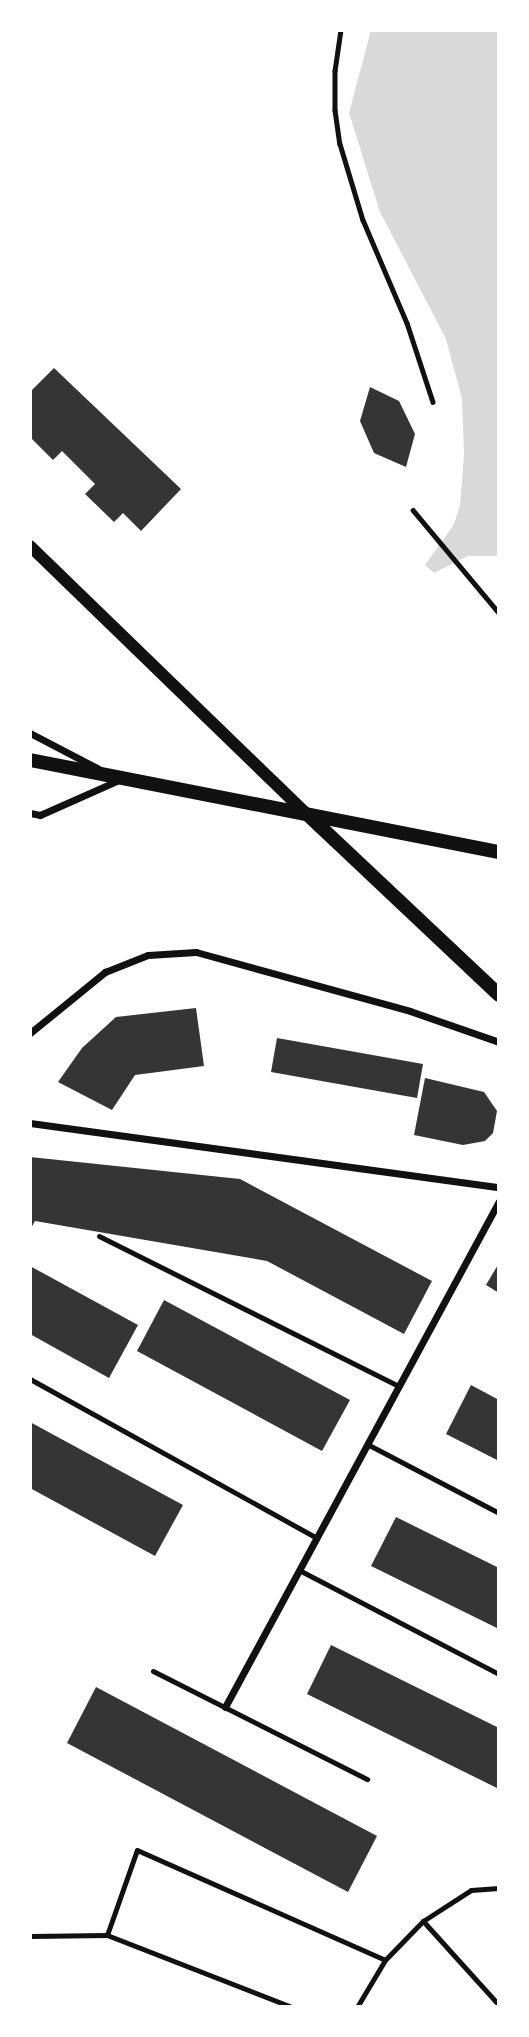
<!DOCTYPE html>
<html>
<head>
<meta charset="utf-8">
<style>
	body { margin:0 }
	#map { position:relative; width:529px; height:2037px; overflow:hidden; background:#fff; font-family:"IBM Plex Sans",sans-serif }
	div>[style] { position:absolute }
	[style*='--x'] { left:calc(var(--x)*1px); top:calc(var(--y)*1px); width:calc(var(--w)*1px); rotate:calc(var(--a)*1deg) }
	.water>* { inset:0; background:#d9d9d9 }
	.building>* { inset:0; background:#353535 }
	.path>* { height:4.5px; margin:-2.25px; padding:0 2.25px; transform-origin:2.25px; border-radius:2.25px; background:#111 }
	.service>* { height:5px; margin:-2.5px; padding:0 2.5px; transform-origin:2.5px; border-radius:2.5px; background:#111 }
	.minor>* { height:7px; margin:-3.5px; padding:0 3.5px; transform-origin:3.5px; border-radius:3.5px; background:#111 }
	.tertiary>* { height:12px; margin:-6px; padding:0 6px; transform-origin:6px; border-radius:6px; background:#111 }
	.secondary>* { height:14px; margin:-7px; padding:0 7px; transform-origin:7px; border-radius:7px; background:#111 }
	span { translate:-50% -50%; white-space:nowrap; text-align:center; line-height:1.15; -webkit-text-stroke:6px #fff; paint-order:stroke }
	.frame { position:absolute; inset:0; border:32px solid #fff; pointer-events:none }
</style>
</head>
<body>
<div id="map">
	<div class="water">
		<div style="clip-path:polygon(371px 30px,499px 30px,499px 556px,468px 556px,434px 573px,425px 565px,453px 526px,460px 506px,464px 454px,462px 399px,446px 339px,380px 212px,349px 113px)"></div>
	</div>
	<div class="building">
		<div style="clip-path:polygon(54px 368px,181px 489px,141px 531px,123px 513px,114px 522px,85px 494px,95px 484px,62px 451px,53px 460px,30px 437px,30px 392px)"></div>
		<div style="clip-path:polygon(370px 387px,399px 401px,415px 434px,406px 467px,374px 453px,360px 421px)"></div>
		<div style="clip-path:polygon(196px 1008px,204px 1066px,135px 1075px,112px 1110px,58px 1082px,82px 1048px,116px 1017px)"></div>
		<div style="clip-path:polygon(277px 1038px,423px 1064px,417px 1098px,271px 1072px)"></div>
		<div style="clip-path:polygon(425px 1078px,484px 1092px,497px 1111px,493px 1133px,485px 1141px,463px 1145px,414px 1135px)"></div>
		<div style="clip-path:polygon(30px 1157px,240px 1179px,432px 1281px,404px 1334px,267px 1261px,35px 1221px,30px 1230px)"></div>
		<div style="clip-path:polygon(499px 1263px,499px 1293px,486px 1285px)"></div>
		<div style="clip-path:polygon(30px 1266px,138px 1325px,109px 1378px,30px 1334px)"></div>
		<div style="clip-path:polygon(164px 1300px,350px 1400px,322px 1451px,137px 1351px)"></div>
		<div style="clip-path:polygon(471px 1385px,499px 1400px,499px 1461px,446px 1434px)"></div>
		<div style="clip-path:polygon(30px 1422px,183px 1505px,155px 1556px,30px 1488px)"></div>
		<div style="clip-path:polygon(396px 1517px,499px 1568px,499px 1629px,371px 1566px)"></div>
		<div style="clip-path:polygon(331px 1645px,499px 1728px,499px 1789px,307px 1694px)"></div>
		<div style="clip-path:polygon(96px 1687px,377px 1836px,348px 1892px,67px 1743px)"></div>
	</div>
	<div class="path">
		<div style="--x:341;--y:30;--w:41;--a:98.3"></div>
		<div style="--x:335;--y:71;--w:39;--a:90"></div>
		<div style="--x:335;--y:110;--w:34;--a:82"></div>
		<div style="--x:340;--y:144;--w:79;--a:73.2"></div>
		<div style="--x:363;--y:220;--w:112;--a:66.9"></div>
		<div style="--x:407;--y:323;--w:83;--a:71.8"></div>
		<div style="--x:413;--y:510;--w:134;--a:50.1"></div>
	</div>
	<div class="service">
		<div style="--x:99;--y:1236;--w:335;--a:26.6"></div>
		<div style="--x:30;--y:1379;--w:328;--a:29"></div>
		<div style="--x:367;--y:1444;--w:149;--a:27.6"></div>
		<div style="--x:299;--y:1570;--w:225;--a:27.5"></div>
		<div style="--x:153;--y:1671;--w:240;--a:26.8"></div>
		<div style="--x:423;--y:1921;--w:113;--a:47.9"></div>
		<div style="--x:107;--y:1935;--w:90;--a:-70.6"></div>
		<div style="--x:137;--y:1850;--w:271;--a:23.9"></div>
		<div style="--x:30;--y:1936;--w:77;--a:-0.7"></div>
		<div style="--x:107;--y:1935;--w:199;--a:21.3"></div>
		<div style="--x:357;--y:2007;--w:55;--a:-59.2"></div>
		<div style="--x:385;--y:1960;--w:54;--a:-45.7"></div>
		<div style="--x:423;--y:1921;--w:57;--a:-32.9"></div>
		<div style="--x:471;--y:1890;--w:28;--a:-4"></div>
	</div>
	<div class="minor">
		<div style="--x:30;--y:733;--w:76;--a:27.6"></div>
		<div style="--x:30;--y:813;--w:10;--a:11"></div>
		<div style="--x:40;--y:815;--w:86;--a:-23.9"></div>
		<div style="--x:30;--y:1033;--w:97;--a:-39.1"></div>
		<div style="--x:105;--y:972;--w:46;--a:-21.6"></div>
		<div style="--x:148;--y:955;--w:48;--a:-3.6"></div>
		<div style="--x:196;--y:952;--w:222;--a:15.4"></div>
		<div style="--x:410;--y:1011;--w:94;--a:19.2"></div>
		<div style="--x:30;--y:1123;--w:473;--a:7.8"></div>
		<div style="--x:225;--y:1707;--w:575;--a:-61.56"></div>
	</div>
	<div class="tertiary">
		<div style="--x:30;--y:546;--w:385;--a:44.1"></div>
	</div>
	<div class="secondary">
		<div style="--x:30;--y:760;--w:478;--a:11.1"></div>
		<div style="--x:308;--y:815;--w:262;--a:43.3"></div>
	</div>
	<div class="frame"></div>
</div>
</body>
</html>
